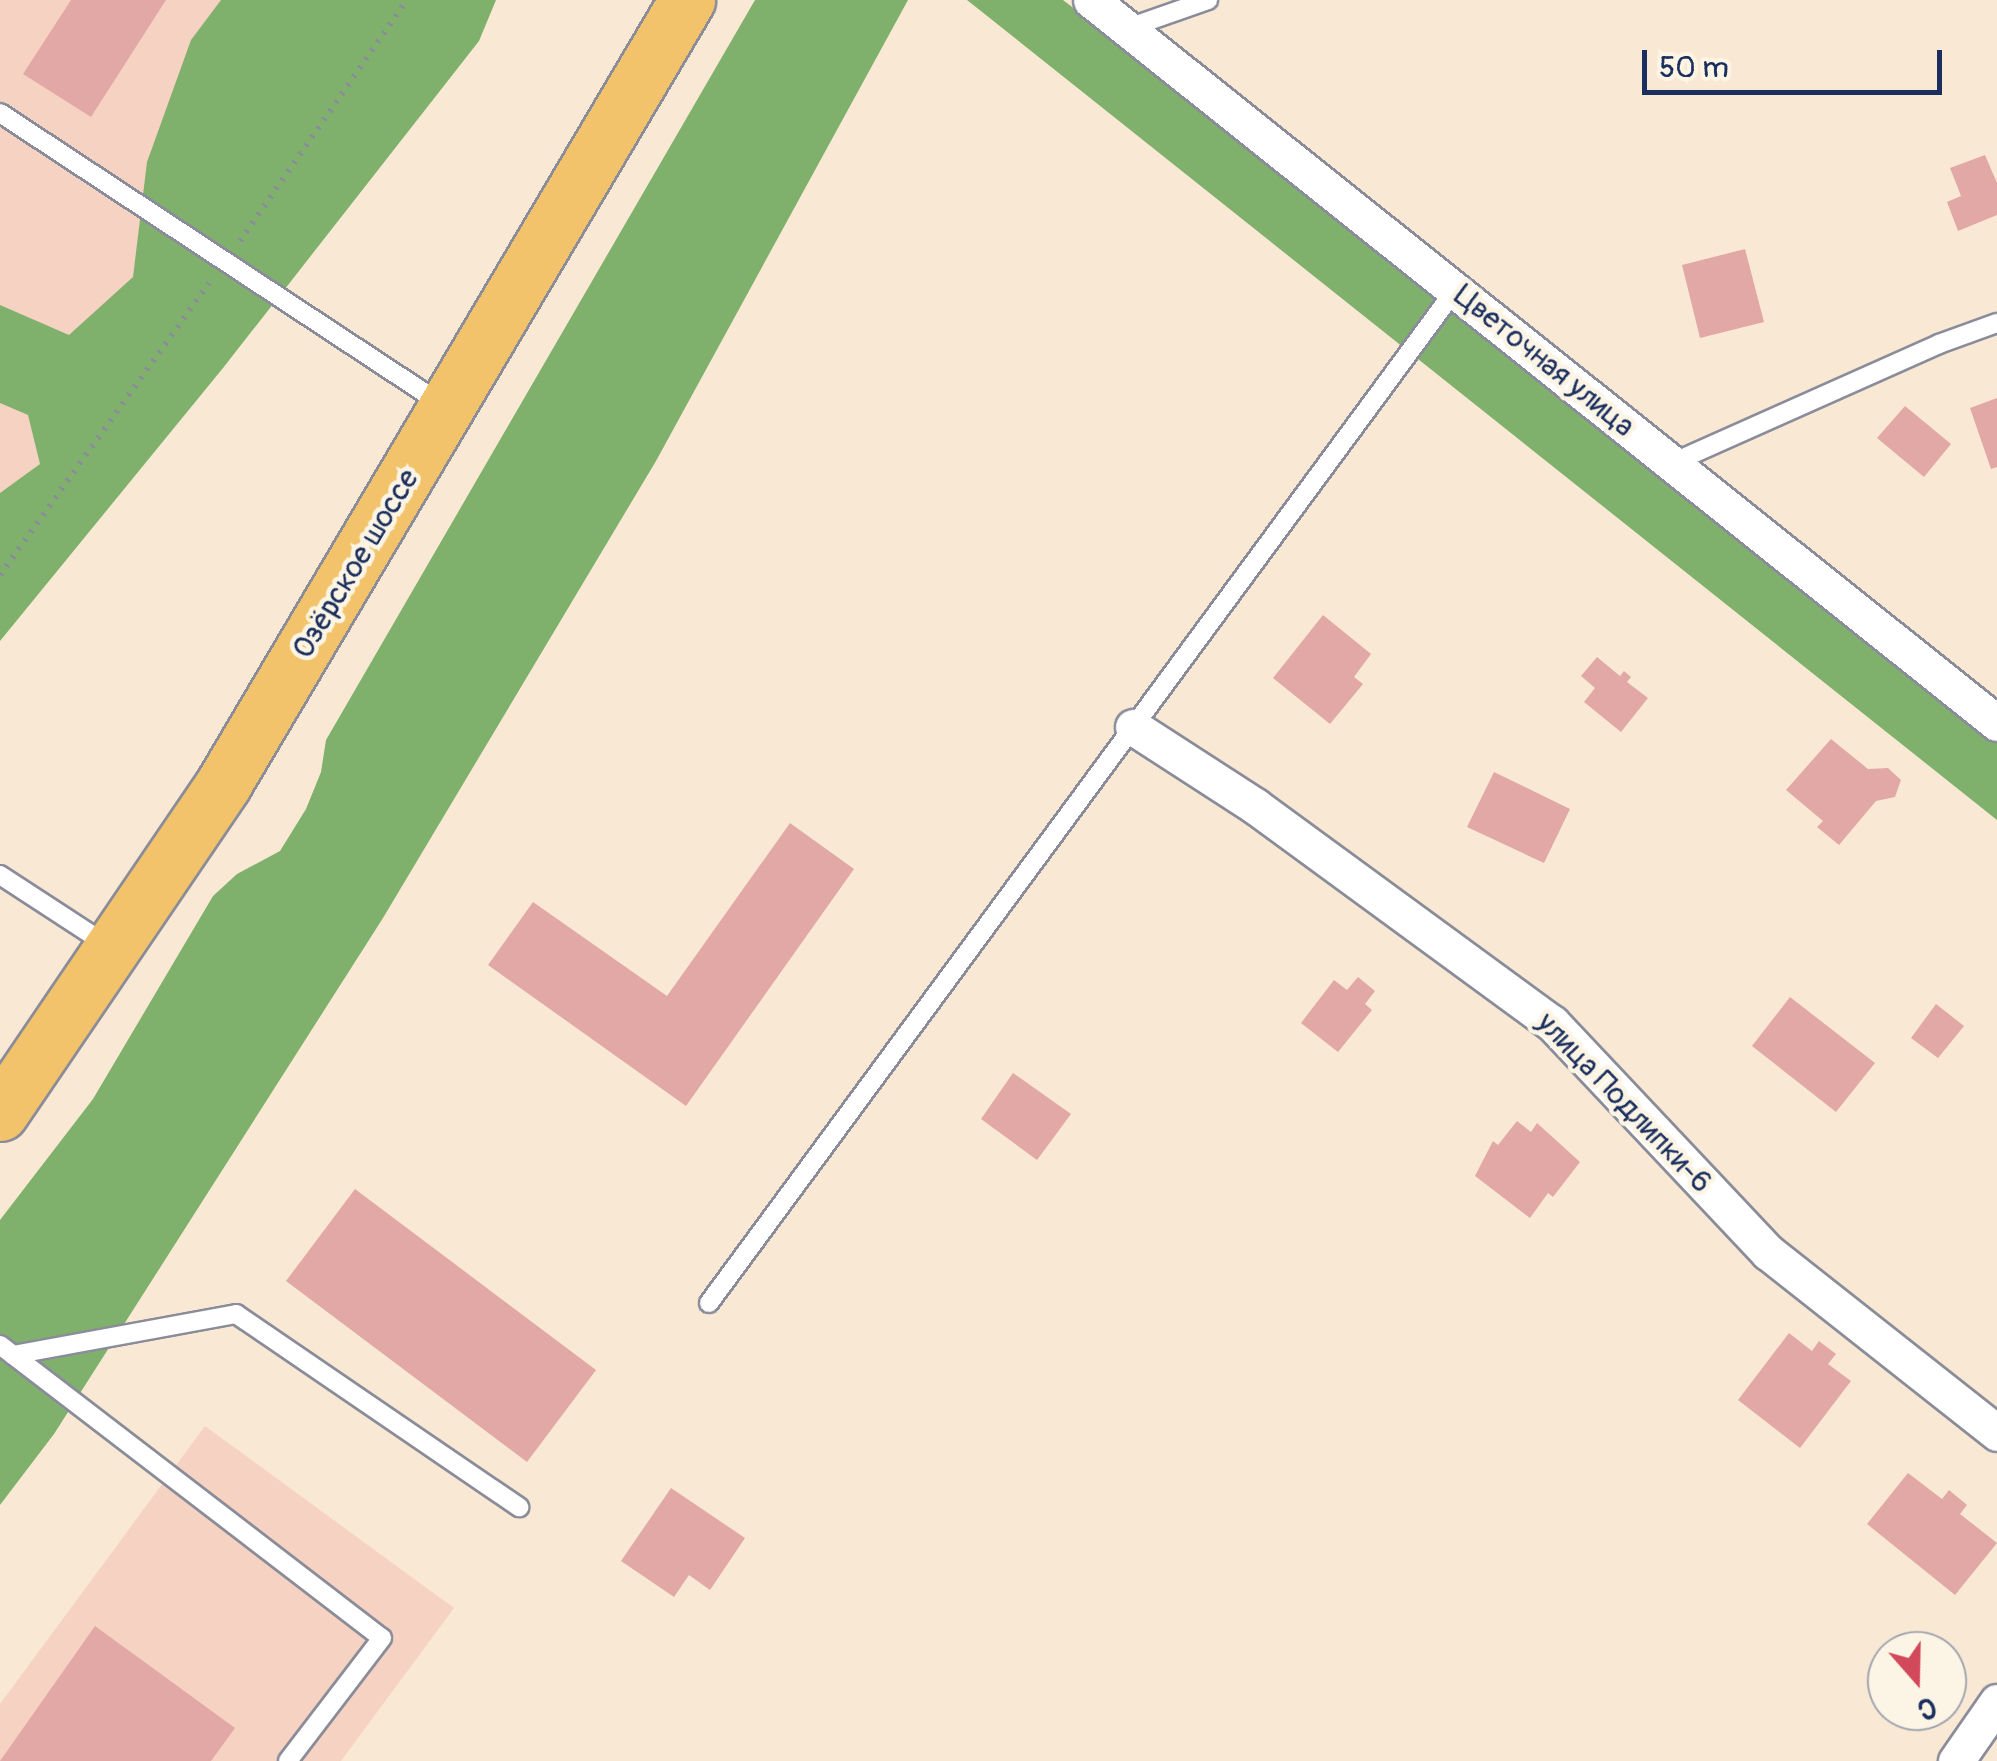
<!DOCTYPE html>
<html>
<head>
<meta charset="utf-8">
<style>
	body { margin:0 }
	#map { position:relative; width:1997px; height:1761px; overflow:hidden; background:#f9e9d4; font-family:Pangolin,sans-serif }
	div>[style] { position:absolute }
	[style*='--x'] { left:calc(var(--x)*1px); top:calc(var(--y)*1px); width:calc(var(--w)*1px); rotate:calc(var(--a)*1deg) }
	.built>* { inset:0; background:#f6d2c3 }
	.forest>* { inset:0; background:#7fb16c }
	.building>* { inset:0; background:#e1a8a6 }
	.path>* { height:6px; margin-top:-3px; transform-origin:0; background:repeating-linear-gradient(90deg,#8a8c99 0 2.5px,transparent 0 10.5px) }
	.roads { filter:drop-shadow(2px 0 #8a8c99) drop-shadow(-2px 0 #8a8c99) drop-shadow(0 2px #8a8c99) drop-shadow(0 -2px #8a8c99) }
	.service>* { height:18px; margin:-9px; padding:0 9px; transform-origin:9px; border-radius:9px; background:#fff }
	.minor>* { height:35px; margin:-17.5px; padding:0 17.5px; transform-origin:17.5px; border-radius:17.5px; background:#fff }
	.primary>* { height:55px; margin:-27.5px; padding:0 27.5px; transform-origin:27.5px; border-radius:27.5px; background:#f2c36a }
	span { translate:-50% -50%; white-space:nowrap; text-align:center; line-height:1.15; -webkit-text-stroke:9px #fcf5e5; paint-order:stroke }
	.street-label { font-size:30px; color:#1b2f5e }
	.north { position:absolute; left:1867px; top:1631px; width:100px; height:100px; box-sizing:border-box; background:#fcf5e5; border:2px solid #a2a6af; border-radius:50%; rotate:160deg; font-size:28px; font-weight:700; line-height:40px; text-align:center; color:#1b2f5e }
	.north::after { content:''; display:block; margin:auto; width:35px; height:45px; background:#d1495b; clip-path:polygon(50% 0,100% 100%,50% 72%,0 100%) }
	.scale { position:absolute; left:1642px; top:50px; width:300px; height:45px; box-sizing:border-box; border:5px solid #1b2f5e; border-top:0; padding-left:12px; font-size:30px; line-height:35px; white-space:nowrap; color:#1b2f5e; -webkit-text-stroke:8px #fcf5e5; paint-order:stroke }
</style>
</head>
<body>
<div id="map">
	<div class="built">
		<div style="clip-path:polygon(0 0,346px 0,0 525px)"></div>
		<div style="clip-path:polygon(205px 1426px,454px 1608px,341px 1761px,0 1761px,0 1704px)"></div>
	</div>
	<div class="forest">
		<div style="clip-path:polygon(221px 0,496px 0,479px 41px,223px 368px,0 641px,0 493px,40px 464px,28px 415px,0 403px,0 305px,69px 335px,133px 277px,147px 162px,191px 40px)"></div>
		<div style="clip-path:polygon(755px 0,908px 0,656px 461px,383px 918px,54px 1434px,0 1505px,0 1220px,93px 1099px,213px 896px,237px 874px,280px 851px,306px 809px,321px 772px,326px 740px)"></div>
		<div style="clip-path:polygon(967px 0,1063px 0,1309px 188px,1465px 321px,1706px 499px,1997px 738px,1997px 820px)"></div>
	</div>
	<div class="building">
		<div style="clip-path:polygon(71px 0,166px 0,91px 117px,23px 74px)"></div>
		<div style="clip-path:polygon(1985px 155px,1997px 183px,1997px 215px,1958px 231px,1947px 202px,1961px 196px,1950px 168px)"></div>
		<div style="clip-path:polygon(1745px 249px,1764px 322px,1700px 338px,1682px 265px)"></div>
		<div style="clip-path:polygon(1997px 398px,1997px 467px,1991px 469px,1970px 408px)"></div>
		<div style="clip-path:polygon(1905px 406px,1951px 444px,1924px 477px,1877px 438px)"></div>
		<div style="clip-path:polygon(1323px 615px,1371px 654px,1354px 677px,1363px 684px,1330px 724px,1273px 678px)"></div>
		<div style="clip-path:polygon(1597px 657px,1620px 676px,1624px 671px,1631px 677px,1627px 682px,1648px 698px,1621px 732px,1584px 702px,1595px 688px,1581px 676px)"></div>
		<div style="clip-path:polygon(1831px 739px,1868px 769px,1888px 768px,1901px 780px,1895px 797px,1876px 801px,1839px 845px,1817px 827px,1823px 821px,1786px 790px)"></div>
		<div style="clip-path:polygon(1494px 772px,1570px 809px,1544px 863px,1467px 827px)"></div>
		<div style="clip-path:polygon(790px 823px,854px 869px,686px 1106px,488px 965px,533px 902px,667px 996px)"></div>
		<div style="clip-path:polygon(1358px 977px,1375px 991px,1365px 1004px,1372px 1010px,1338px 1052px,1301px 1023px,1334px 980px,1347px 990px)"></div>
		<div style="clip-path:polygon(1790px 997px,1875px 1063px,1836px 1112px,1752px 1046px)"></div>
		<div style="clip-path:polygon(1936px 1004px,1964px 1026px,1938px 1058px,1911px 1038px)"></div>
		<div style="clip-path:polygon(1013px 1073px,1071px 1114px,1037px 1160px,981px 1119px)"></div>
		<div style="clip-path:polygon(1517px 1121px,1531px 1132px,1537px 1123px,1580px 1162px,1553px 1197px,1548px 1193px,1530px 1218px,1475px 1176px,1493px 1141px,1498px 1145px)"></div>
		<div style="clip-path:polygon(355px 1189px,596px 1370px,527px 1462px,286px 1281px)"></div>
		<div style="clip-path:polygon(1789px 1333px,1812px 1351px,1819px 1341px,1836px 1354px,1828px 1364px,1851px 1381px,1800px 1448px,1738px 1400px)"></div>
		<div style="clip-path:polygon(1908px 1473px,1942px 1499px,1949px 1490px,1967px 1505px,1960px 1514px,1997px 1543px,1955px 1595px,1867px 1524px)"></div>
		<div style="clip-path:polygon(671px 1488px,745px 1538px,710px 1590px,689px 1575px,674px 1597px,621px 1561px)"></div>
		<div style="clip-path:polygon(95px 1626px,235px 1728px,211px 1761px,0 1761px)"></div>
	</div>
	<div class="path">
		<div style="--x:240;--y:241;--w:293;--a:-55.3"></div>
		<div style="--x:0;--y:575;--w:359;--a:-54.4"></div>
	</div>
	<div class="roads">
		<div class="service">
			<div style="--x:1128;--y:28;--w:85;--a:-19.3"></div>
			<div style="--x:0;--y:113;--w:527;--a:33.39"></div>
			<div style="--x:1672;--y:463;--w:292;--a:-24"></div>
			<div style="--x:1939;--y:344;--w:62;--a:-19.9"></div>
			<div style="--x:0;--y:875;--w:130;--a:33.1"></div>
			<div style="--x:709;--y:1303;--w:1258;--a:-53.63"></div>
			<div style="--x:0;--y:1345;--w:481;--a:37.5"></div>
			<div style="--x:382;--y:1638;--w:155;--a:127.4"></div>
			<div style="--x:13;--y:1355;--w:227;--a:-10.4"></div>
			<div style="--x:236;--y:1314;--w:343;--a:34.3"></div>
		</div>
		<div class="minor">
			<div style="--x:1091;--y:0;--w:1159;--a:38.59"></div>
			<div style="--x:1133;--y:727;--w:145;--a:32.9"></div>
			<div style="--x:1255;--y:806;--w:368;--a:36.2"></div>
			<div style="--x:1552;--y:1023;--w:315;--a:46.7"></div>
			<div style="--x:1768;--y:1252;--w:292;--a:38.3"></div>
			<div style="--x:1956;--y:1761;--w:72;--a:-55.2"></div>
		</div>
		<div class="primary">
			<div style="--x:0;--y:1113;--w:399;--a:-55.8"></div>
			<div style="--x:224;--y:783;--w:910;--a:-59.4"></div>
		</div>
	</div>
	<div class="street-label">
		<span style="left:1544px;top:361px;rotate:39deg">Цветочная улица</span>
		<span style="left:356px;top:564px;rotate:-59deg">Озёрское шоссе</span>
		<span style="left:1624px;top:1103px;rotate:46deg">улица Подлипки-6</span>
	</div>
	<div class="north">С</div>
	<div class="scale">50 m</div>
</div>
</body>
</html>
